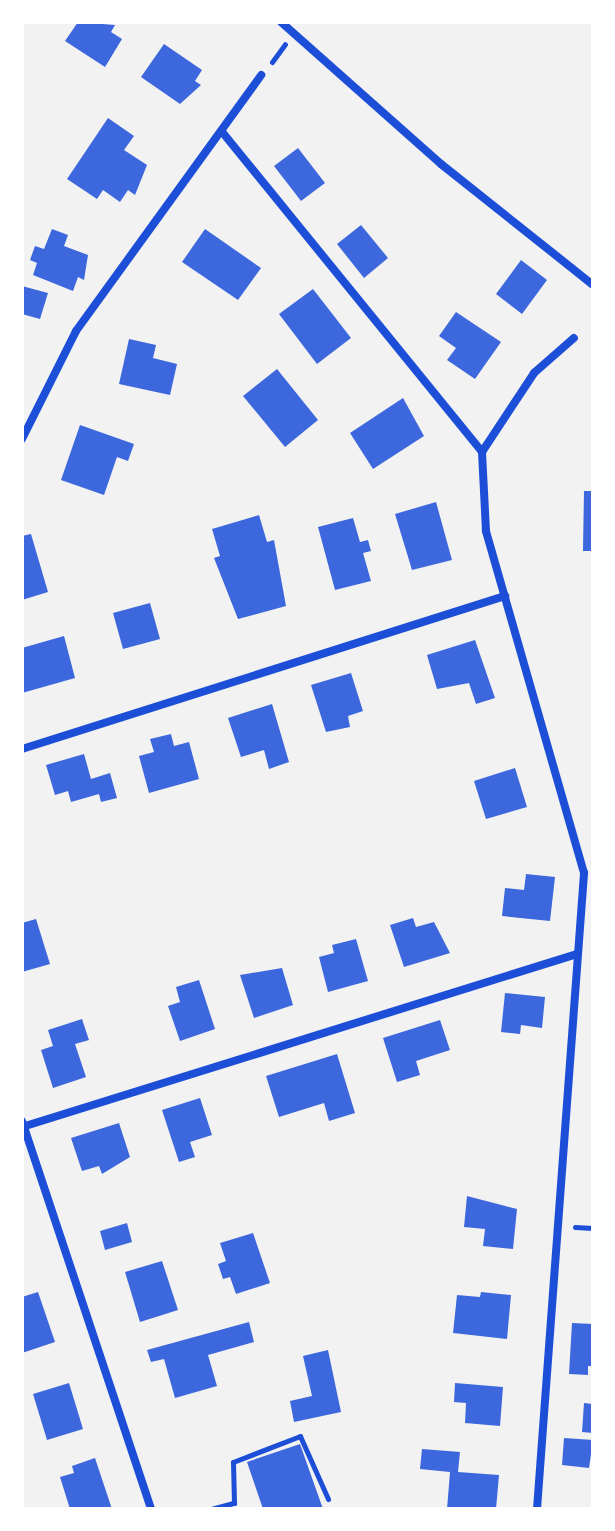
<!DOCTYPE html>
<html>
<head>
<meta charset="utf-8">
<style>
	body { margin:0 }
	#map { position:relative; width:615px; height:1531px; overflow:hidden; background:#f2f2f2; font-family:"Crimson Pro",serif }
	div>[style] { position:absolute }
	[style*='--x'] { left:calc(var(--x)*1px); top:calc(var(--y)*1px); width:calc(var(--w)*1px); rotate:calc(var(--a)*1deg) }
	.building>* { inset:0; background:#3d67dc }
	.path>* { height:5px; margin:-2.5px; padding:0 2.5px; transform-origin:2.5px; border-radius:2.5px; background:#1d4ed8 }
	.minor>* { height:8px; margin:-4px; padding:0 4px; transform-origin:4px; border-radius:4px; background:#1d4ed8 }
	span { translate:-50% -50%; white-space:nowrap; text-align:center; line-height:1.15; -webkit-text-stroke:7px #fff; paint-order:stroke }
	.frame { position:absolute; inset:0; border:24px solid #fff; pointer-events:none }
</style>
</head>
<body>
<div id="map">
	<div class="building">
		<div style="clip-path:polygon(78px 22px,115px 25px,111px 32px,122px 39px,105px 67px,65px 41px)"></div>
		<div style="clip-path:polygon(164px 44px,202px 70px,195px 81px,201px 85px,180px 104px,141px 77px)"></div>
		<div style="clip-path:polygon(108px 118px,134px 136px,124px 150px,147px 165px,135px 195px,128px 190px,120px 202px,103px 190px,97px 199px,67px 179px)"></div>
		<div style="clip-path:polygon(298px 148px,325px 183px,301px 201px,274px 166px)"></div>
		<div style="clip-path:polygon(361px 225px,388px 258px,364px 278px,337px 244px)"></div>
		<div style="clip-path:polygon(52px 229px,68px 235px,64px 246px,88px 255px,84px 280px,78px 277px,73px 291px,33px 275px,37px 263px,30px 260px,35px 246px,44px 249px)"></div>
		<div style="clip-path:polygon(205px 229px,261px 268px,238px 300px,182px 262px)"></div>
		<div style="clip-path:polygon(521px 260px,547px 280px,522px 314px,496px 294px)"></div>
		<div style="clip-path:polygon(22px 286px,48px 293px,40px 319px,22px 314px)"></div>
		<div style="clip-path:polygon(313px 289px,351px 338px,317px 364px,279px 314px)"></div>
		<div style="clip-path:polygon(456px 312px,501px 342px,475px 379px,447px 360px,456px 348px,439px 336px)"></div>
		<div style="clip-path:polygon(129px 339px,156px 345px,153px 358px,177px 364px,170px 395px,119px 384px)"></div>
		<div style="clip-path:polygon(277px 369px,318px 420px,285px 447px,243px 396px)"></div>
		<div style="clip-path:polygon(403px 398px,424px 436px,373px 469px,350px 433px)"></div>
		<div style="clip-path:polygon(80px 425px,134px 444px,128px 461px,117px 457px,104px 495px,61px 480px)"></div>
		<div style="clip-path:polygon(584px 491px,593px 491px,593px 551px,583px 551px)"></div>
		<div style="clip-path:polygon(436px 502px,452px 560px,412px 570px,395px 514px)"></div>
		<div style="clip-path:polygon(259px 515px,267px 542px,274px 540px,286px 606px,238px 619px,214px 558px,220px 556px,212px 529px)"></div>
		<div style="clip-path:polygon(353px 518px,360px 542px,368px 540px,371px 551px,363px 553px,371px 581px,335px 590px,318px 527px)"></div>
		<div style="clip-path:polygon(31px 534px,48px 592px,22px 600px,22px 536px)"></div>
		<div style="clip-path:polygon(150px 603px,160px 639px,123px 649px,113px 613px)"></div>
		<div style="clip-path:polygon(64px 636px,75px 678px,22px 693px,22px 648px)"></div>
		<div style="clip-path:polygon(475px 640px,495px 698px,476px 704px,469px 683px,437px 689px,427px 655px)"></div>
		<div style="clip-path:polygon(351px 673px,363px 711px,348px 716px,350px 727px,326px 732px,311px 685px)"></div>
		<div style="clip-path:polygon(272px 704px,289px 762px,269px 769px,264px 750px,241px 757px,228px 718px)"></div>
		<div style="clip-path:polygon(171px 734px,174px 746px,189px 742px,199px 779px,149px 793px,139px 756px,154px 752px,150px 739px)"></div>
		<div style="clip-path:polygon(84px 754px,91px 779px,110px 773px,117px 798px,101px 802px,99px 794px,71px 802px,68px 791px,55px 795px,46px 765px)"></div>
		<div style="clip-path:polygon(515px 768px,527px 807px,486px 819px,474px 781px)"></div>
		<div style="clip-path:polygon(526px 874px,555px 877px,550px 921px,502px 916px,505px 888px,524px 890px)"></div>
		<div style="clip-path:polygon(413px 918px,416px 927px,434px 922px,450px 953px,404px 967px,390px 925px)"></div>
		<div style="clip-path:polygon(36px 919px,50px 964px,22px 972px,22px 923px)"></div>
		<div style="clip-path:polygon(356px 939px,368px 981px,328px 992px,319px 957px,334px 953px,332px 945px)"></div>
		<div style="clip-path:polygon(282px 968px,293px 1005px,254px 1018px,240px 975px)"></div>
		<div style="clip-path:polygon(199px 980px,215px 1029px,180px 1041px,168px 1006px,180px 1002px,176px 987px)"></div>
		<div style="clip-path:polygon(505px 993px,545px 997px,542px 1028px,521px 1025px,520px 1034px,501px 1032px)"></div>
		<div style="clip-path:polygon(82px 1019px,89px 1040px,75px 1044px,86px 1077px,53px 1088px,41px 1050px,53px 1046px,48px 1030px)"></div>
		<div style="clip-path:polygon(440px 1020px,450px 1050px,416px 1061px,420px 1075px,397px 1082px,383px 1038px)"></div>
		<div style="clip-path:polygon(337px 1054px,355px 1113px,329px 1121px,324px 1103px,279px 1117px,266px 1076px)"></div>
		<div style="clip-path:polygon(200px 1098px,212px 1135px,190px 1142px,195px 1157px,179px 1162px,162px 1110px)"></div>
		<div style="clip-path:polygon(119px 1123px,130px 1157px,102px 1174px,99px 1166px,82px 1171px,71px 1138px)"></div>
		<div style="clip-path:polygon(467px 1196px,517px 1209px,513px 1249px,483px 1246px,485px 1229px,464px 1227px)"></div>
		<div style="clip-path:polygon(127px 1223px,132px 1242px,105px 1250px,100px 1231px)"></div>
		<div style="clip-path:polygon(253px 1233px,270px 1283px,236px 1294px,230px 1277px,223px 1279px,218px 1264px,226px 1261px,220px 1243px)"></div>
		<div style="clip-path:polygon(162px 1261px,178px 1310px,140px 1322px,125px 1272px)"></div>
		<div style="clip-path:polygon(38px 1292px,55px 1342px,22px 1353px,22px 1297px)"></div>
		<div style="clip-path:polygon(481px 1292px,511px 1295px,507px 1339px,453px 1333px,457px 1295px,480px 1297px)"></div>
		<div style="clip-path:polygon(249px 1322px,254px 1342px,208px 1355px,217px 1386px,175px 1398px,164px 1359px,151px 1362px,147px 1350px)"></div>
		<div style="clip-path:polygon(572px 1323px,593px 1324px,593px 1366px,588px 1366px,588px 1375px,569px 1374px)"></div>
		<div style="clip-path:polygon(328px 1350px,341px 1412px,294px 1422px,290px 1401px,312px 1396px,303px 1356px)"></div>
		<div style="clip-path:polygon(69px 1383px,83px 1429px,47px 1440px,33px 1394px)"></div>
		<div style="clip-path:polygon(455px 1383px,503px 1387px,500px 1426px,465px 1423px,466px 1403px,454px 1402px)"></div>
		<div style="clip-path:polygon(584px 1403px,593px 1404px,593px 1433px,582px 1432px)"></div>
		<div style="clip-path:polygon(564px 1438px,593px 1440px,589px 1468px,562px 1465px)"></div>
		<div style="clip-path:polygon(300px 1444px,323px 1509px,263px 1509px,247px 1462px)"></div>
		<div style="clip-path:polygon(422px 1449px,460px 1452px,458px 1472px,499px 1475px,496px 1509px,447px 1509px,450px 1472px,420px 1469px)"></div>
		<div style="clip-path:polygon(95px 1458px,112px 1509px,70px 1509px,60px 1477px,74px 1473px,72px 1466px)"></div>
	</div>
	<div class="path">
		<div style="--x:272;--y:62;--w:22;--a:-54"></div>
		<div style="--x:575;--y:1227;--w:18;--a:3"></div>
		<div style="--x:211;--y:1509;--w:24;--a:-15"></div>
		<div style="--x:234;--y:1503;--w:41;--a:-91.4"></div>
		<div style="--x:233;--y:1462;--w:72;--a:-21.2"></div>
		<div style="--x:300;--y:1436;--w:69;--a:66"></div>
	</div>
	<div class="minor">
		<div style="--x:281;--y:22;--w:214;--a:41.6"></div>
		<div style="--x:441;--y:164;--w:194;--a:38.5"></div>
		<div style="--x:223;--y:133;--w:411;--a:50.9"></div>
		<div style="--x:22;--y:439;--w:121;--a:-63.4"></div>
		<div style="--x:76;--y:331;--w:316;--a:-54.1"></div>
		<div style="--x:22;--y:749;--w:507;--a:-17.58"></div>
		<div style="--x:22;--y:1121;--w:409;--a:71.6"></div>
		<div style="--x:22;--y:1127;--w:581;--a:-17.31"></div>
		<div style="--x:537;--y:1509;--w:638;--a:-85.77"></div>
		<div style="--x:584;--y:873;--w:356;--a:-106"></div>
		<div style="--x:486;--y:531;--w:79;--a:-92.9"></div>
		<div style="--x:482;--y:452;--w:95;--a:-56.6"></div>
		<div style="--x:534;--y:373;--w:53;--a:-41.2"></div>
	</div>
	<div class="frame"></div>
</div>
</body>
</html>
